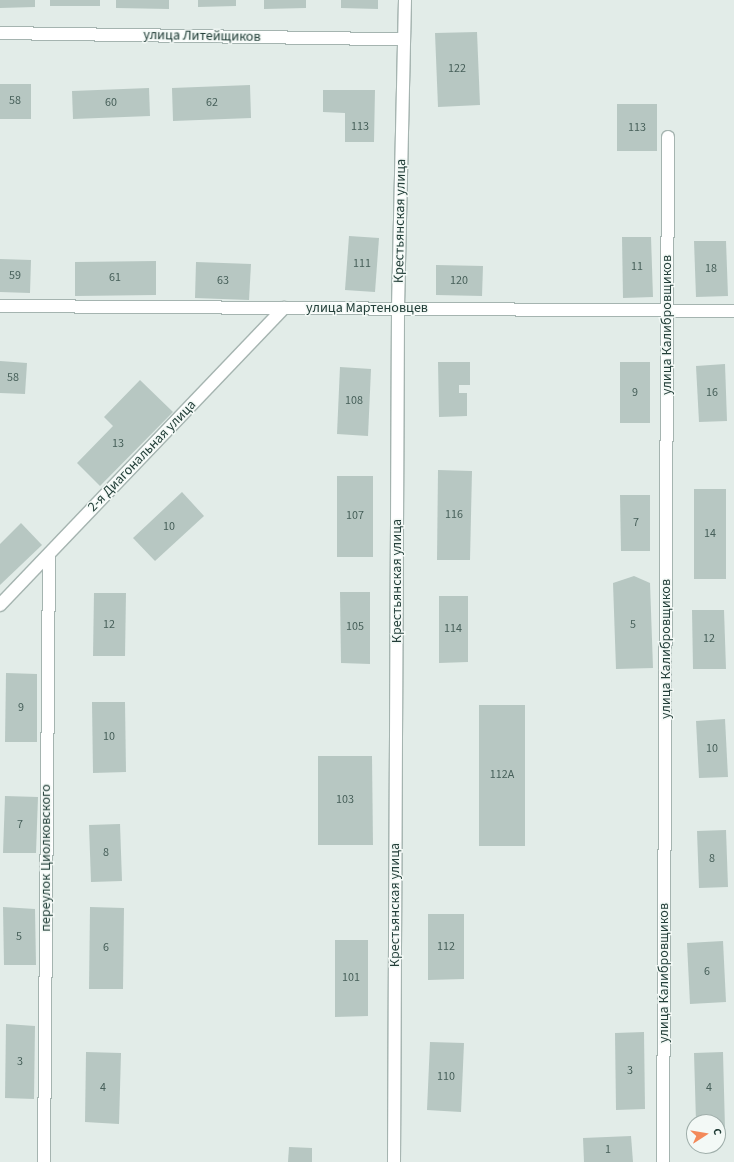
<!DOCTYPE html>
<html>
<head>
<meta charset="utf-8">
<style>
	body { margin:0 }
	#map { position:relative; width:734px; height:1162px; overflow:hidden; background:#e2ece8; font-family:"Source Sans 3",sans-serif }
	div>[style] { position:absolute }
	[style*='--x'] { left:calc(var(--x)*1px); top:calc(var(--y)*1px); width:calc(var(--w)*1px); rotate:calc(var(--a)*1deg) }
	.building>* { inset:0; background:#b7c7c2 }
	.roads { filter:drop-shadow(1px 0 #a5b4b0) drop-shadow(-1px 0 #a5b4b0) drop-shadow(0 1px #a5b4b0) drop-shadow(0 -1px #a5b4b0) }
	.minor>* { height:12px; margin:-6px; padding:0 6px; transform-origin:6px; border-radius:6px; background:#fff }
	span { translate:-50% -50%; white-space:nowrap; text-align:center; line-height:1.15; -webkit-text-stroke:3px #f3f9f6; paint-order:stroke }
	.number-label { font-size:12px; color:#47605a }
	.number-label span { -webkit-text-stroke-width:0 }
	.street-label { font-size:14px; color:#223e38 }
	.north { position:absolute; left:686px; top:1114px; width:40px; height:40px; box-sizing:border-box; background:#f3f9f6; border:1px solid #9faeaa; border-radius:50%; rotate:78deg; font-size:11px; font-weight:700; line-height:16px; text-align:center; color:#223e38 }
	.north::after { content:''; display:block; margin:auto; width:14px; height:18px; background:#f38959; clip-path:polygon(50% 0,100% 100%,50% 72%,0 100%) }
</style>
</head>
<body>
<div id="map">
	<div class="building">
		<div style="clip-path:polygon(0 0,35px 0,35px 7px,0 8px)"></div>
		<div style="clip-path:polygon(50px 0,100px 0,100px 6px,50px 6px)"></div>
		<div style="clip-path:polygon(116px 0,169px 0,169px 9px,116px 8px)"></div>
		<div style="clip-path:polygon(198px 0,236px 0,236px 6px,198px 7px)"></div>
		<div style="clip-path:polygon(264px 0,306px 0,306px 8px,264px 9px)"></div>
		<div style="clip-path:polygon(341px 0,378px 0,378px 9px,341px 8px)"></div>
		<div style="clip-path:polygon(477px 32px,480px 105px,438px 107px,435px 33px)"></div>
		<div style="clip-path:polygon(0 84px,31px 84px,31px 119px,0 119px)"></div>
		<div style="clip-path:polygon(250px 85px,251px 118px,173px 121px,172px 88px)"></div>
		<div style="clip-path:polygon(149px 88px,150px 116px,73px 119px,72px 91px)"></div>
		<div style="clip-path:polygon(323px 90px,375px 90px,374px 142px,345px 142px,345px 113px,323px 112px)"></div>
		<div style="clip-path:polygon(617px 104px,657px 104px,657px 151px,617px 151px)"></div>
		<div style="clip-path:polygon(349px 236px,379px 238px,375px 292px,345px 290px)"></div>
		<div style="clip-path:polygon(622px 237px,651px 237px,653px 297px,623px 298px)"></div>
		<div style="clip-path:polygon(694px 241px,726px 241px,728px 296px,696px 297px)"></div>
		<div style="clip-path:polygon(0 259px,31px 260px,30px 293px,0 292px)"></div>
		<div style="clip-path:polygon(156px 261px,156px 295px,75px 296px,75px 262px)"></div>
		<div style="clip-path:polygon(196px 262px,251px 264px,249px 300px,195px 298px)"></div>
		<div style="clip-path:polygon(436px 265px,483px 266px,482px 296px,436px 295px)"></div>
		<div style="clip-path:polygon(0 361px,27px 363px,25px 394px,0 393px)"></div>
		<div style="clip-path:polygon(438px 362px,470px 362px,470px 385px,459px 385px,459px 393px,467px 393px,467px 416px,439px 417px)"></div>
		<div style="clip-path:polygon(620px 362px,650px 362px,650px 423px,620px 423px)"></div>
		<div style="clip-path:polygon(725px 364px,727px 421px,699px 422px,696px 366px)"></div>
		<div style="clip-path:polygon(340px 367px,371px 369px,368px 436px,337px 434px)"></div>
		<div style="clip-path:polygon(140px 380px,173px 412px,100px 486px,77px 463px,113px 426px,104px 417px)"></div>
		<div style="clip-path:polygon(438px 470px,472px 471px,470px 560px,437px 560px)"></div>
		<div style="clip-path:polygon(337px 476px,373px 476px,373px 557px,337px 557px)"></div>
		<div style="clip-path:polygon(694px 489px,726px 489px,726px 579px,694px 579px)"></div>
		<div style="clip-path:polygon(182px 492px,204px 516px,155px 561px,133px 538px)"></div>
		<div style="clip-path:polygon(620px 495px,650px 495px,650px 551px,621px 551px)"></div>
		<div style="clip-path:polygon(21px 523px,42px 545px,0 585px,0 544px)"></div>
		<div style="clip-path:polygon(634px 576px,650px 583px,653px 668px,616px 669px,613px 583px)"></div>
		<div style="clip-path:polygon(340px 592px,370px 592px,370px 664px,341px 663px)"></div>
		<div style="clip-path:polygon(94px 593px,126px 593px,125px 656px,93px 656px)"></div>
		<div style="clip-path:polygon(439px 596px,468px 596px,468px 662px,439px 663px)"></div>
		<div style="clip-path:polygon(692px 610px,724px 610px,726px 669px,693px 669px)"></div>
		<div style="clip-path:polygon(6px 673px,37px 674px,37px 742px,5px 742px)"></div>
		<div style="clip-path:polygon(92px 702px,125px 702px,126px 772px,93px 773px)"></div>
		<div style="clip-path:polygon(479px 705px,525px 705px,525px 846px,479px 846px)"></div>
		<div style="clip-path:polygon(725px 719px,728px 777px,699px 778px,696px 721px)"></div>
		<div style="clip-path:polygon(318px 756px,372px 756px,373px 845px,318px 845px)"></div>
		<div style="clip-path:polygon(5px 796px,38px 797px,36px 853px,3px 853px)"></div>
		<div style="clip-path:polygon(120px 824px,122px 881px,91px 882px,89px 825px)"></div>
		<div style="clip-path:polygon(726px 830px,728px 887px,699px 888px,697px 831px)"></div>
		<div style="clip-path:polygon(3px 907px,35px 909px,36px 965px,4px 965px)"></div>
		<div style="clip-path:polygon(90px 907px,124px 908px,123px 989px,89px 989px)"></div>
		<div style="clip-path:polygon(428px 914px,464px 914px,464px 979px,428px 980px)"></div>
		<div style="clip-path:polygon(335px 940px,368px 940px,368px 1016px,335px 1017px)"></div>
		<div style="clip-path:polygon(723px 941px,726px 1002px,690px 1004px,687px 943px)"></div>
		<div style="clip-path:polygon(6px 1024px,35px 1026px,34px 1099px,5px 1098px)"></div>
		<div style="clip-path:polygon(644px 1032px,645px 1109px,616px 1110px,615px 1033px)"></div>
		<div style="clip-path:polygon(430px 1042px,464px 1043px,461px 1112px,427px 1110px)"></div>
		<div style="clip-path:polygon(86px 1052px,121px 1053px,119px 1124px,85px 1122px)"></div>
		<div style="clip-path:polygon(723px 1052px,725px 1129px,718px 1129px,718px 1122px,696px 1122px,694px 1053px)"></div>
		<div style="clip-path:polygon(631px 1136px,633px 1162px,584px 1162px,583px 1138px)"></div>
		<div style="clip-path:polygon(289px 1147px,312px 1148px,312px 1162px,288px 1162px)"></div>
	</div>
	<div class="roads">
		<div class="minor">
			<div style="--x:0;--y:33;--w:404;--a:0.9"></div>
			<div style="--x:0;--y:306;--w:734;--a:0.39"></div>
			<div style="--x:0;--y:605;--w:411;--a:-46.3"></div>
			<div style="--x:44;--y:1162;--w:607;--a:-89.53"></div>
			<div style="--x:394;--y:1162;--w:854;--a:-89.73"></div>
			<div style="--x:398;--y:308;--w:308;--a:-88.7"></div>
			<div style="--x:663;--y:1162;--w:1025;--a:-89.72"></div>
		</div>
	</div>
	<div class="number-label">
		<span style="left:457px;top:69px">122</span>
		<span style="left:15px;top:101px">58</span>
		<span style="left:111px;top:103px">60</span>
		<span style="left:212px;top:103px">62</span>
		<span style="left:360px;top:127px">113</span>
		<span style="left:637px;top:128px">113</span>
		<span style="left:362px;top:264px">111</span>
		<span style="left:637px;top:267px">11</span>
		<span style="left:711px;top:269px">18</span>
		<span style="left:15px;top:276px">59</span>
		<span style="left:115px;top:278px">61</span>
		<span style="left:223px;top:281px">63</span>
		<span style="left:459px;top:281px">120</span>
		<span style="left:13px;top:378px">58</span>
		<span style="left:635px;top:393px">9</span>
		<span style="left:712px;top:393px">16</span>
		<span style="left:354px;top:401px">108</span>
		<span style="left:118px;top:444px">13</span>
		<span style="left:454px;top:515px">116</span>
		<span style="left:355px;top:516px">107</span>
		<span style="left:636px;top:523px">7</span>
		<span style="left:169px;top:527px">10</span>
		<span style="left:710px;top:534px">14</span>
		<span style="left:109px;top:625px">12</span>
		<span style="left:633px;top:625px">5</span>
		<span style="left:355px;top:627px">105</span>
		<span style="left:453px;top:629px">114</span>
		<span style="left:709px;top:639px">12</span>
		<span style="left:21px;top:708px">9</span>
		<span style="left:109px;top:737px">10</span>
		<span style="left:712px;top:749px">10</span>
		<span style="left:502px;top:775px">112А</span>
		<span style="left:345px;top:800px">103</span>
		<span style="left:20px;top:825px">7</span>
		<span style="left:106px;top:853px">8</span>
		<span style="left:712px;top:859px">8</span>
		<span style="left:19px;top:937px">5</span>
		<span style="left:446px;top:947px">112</span>
		<span style="left:106px;top:948px">6</span>
		<span style="left:707px;top:972px">6</span>
		<span style="left:351px;top:978px">101</span>
		<span style="left:20px;top:1062px">3</span>
		<span style="left:630px;top:1071px">3</span>
		<span style="left:446px;top:1077px">110</span>
		<span style="left:103px;top:1088px">4</span>
		<span style="left:709px;top:1088px">4</span>
		<span style="left:608px;top:1150px">1</span>
	</div>
	<div class="street-label">
		<span style="left:202px;top:36px;rotate:1deg">улица Литейщиков</span>
		<span style="left:400px;top:221px;rotate:-89deg">Крестьянская улица</span>
		<span style="left:367px;top:308px">улица Мартеновцев</span>
		<span style="left:667px;top:325px;rotate:-90deg">улица Калибровщиков</span>
		<span style="left:142px;top:456px;rotate:-46deg">2-я Диагональная улица</span>
		<span style="left:397px;top:581px;rotate:-90deg">Крестьянская улица</span>
		<span style="left:666px;top:649px;rotate:-90deg">улица Калибровщиков</span>
		<span style="left:46px;top:858px;rotate:-90deg">переулок Циолковского</span>
		<span style="left:395px;top:905px;rotate:-90deg">Крестьянская улица</span>
		<span style="left:664px;top:973px;rotate:-90deg">улица Калибровщиков</span>
	</div>
	<div class="north">С</div>
</div>
</body>
</html>
